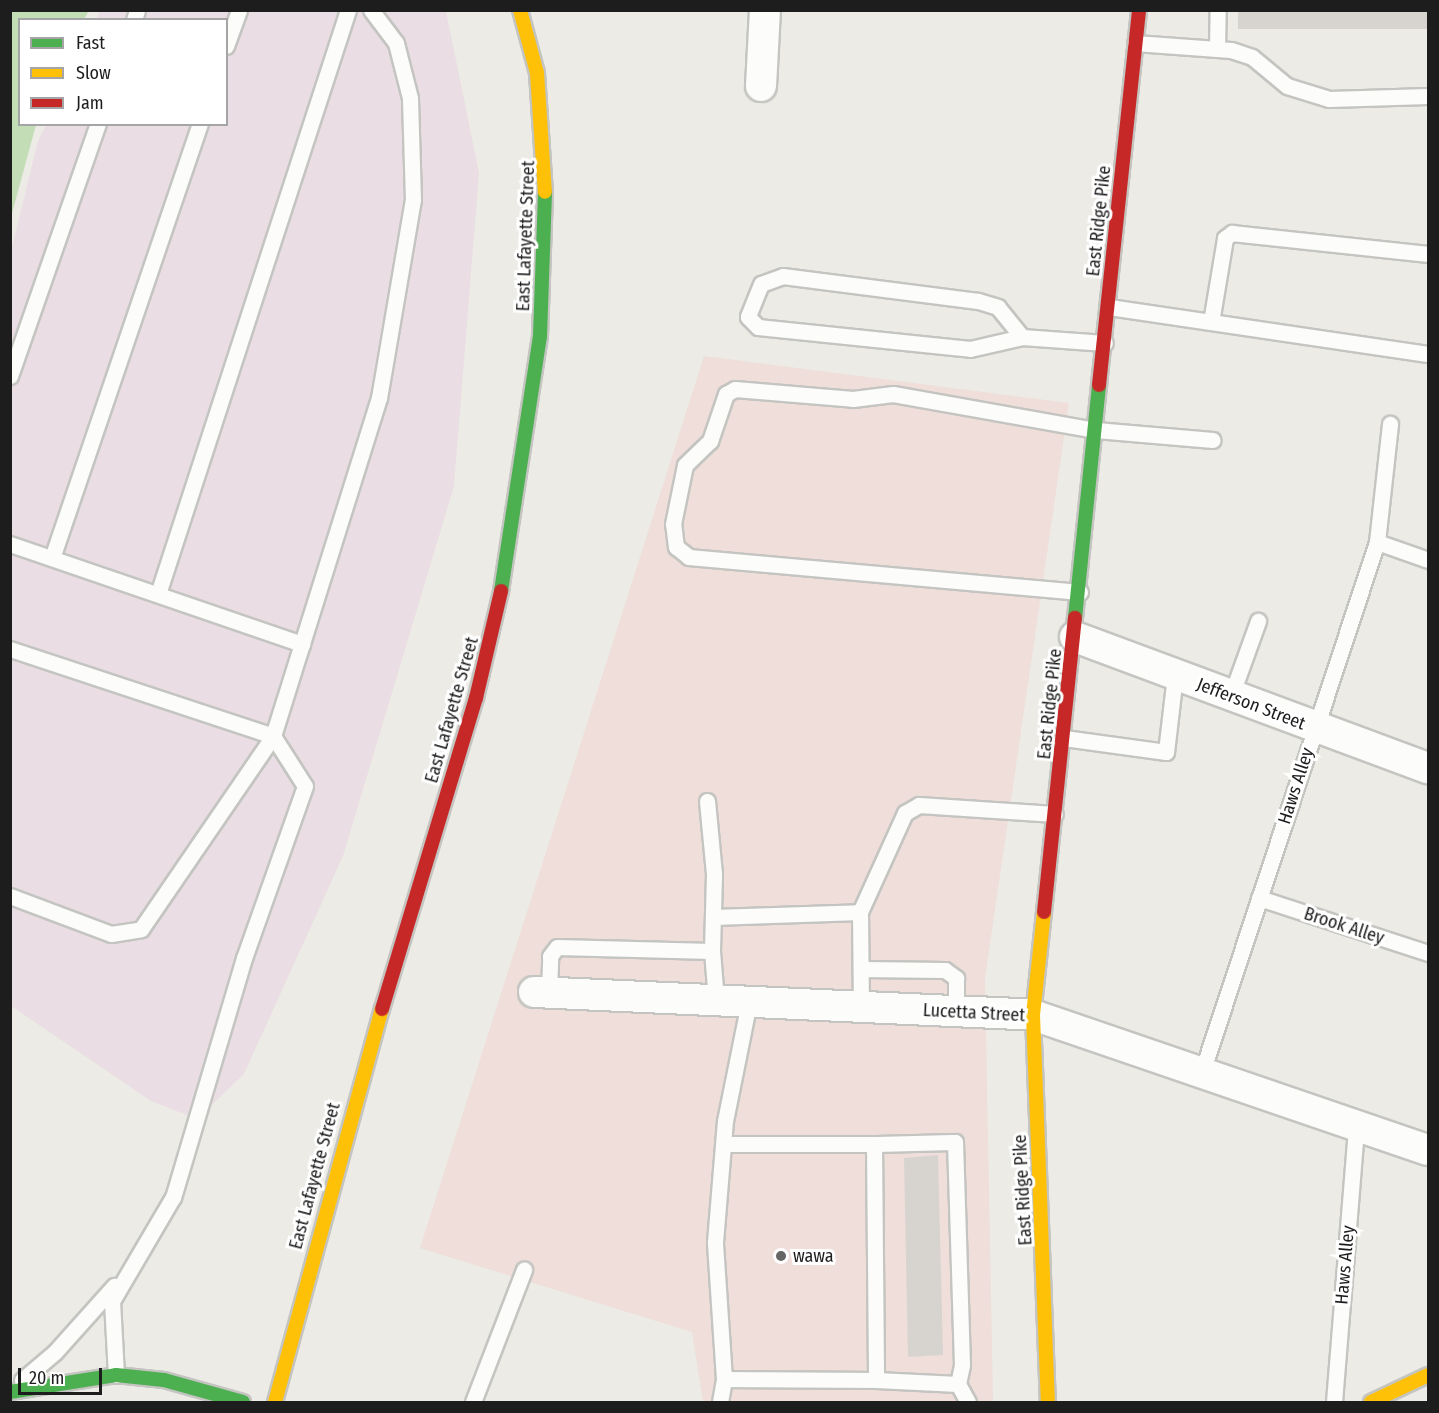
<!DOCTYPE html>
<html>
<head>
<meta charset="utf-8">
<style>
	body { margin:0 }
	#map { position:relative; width:1439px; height:1413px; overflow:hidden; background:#ecebe5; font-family:"Fira Sans Condensed",sans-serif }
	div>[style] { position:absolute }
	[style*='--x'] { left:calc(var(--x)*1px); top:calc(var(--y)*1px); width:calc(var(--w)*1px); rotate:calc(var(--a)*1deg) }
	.commercial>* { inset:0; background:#efded9 }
	.industrial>* { inset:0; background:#eadee4 }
	.forest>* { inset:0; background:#c3deb7 }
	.building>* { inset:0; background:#d7d4d0 }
	.roads { filter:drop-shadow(2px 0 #c4c4c1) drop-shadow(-2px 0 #c4c4c1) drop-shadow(0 2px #c4c4c1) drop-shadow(0 -2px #c4c4c1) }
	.lane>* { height:15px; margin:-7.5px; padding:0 7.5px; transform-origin:7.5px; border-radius:7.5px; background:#fcfcfb }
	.street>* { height:30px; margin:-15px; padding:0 15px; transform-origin:15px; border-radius:15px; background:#fcfcfb }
	.fast>* { height:14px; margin:-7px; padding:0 7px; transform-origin:7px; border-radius:7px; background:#4caf50 }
	.slow>* { height:14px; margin:-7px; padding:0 7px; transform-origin:7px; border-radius:7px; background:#ffc107 }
	.jam>* { height:14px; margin:-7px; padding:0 7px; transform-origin:7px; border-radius:7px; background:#c62828 }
	.dots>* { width:16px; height:16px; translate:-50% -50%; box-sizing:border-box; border:3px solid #fff; border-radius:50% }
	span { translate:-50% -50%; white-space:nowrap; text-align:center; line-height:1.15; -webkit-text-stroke:6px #fff; paint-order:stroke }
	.street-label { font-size:18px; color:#1d1d1d }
	.poi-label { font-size:18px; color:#1d1d1d }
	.left { translate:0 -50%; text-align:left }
	.frame { position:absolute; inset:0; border:12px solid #1d1d1d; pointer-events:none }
	.legend { position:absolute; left:18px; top:18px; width:210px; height:108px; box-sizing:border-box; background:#fff; border:2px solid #a5a5a5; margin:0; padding:8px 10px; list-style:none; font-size:18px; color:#1d1d1d }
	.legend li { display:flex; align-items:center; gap:12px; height:30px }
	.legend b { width:30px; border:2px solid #a5a5a5 }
	.scale { position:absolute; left:18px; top:1368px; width:84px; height:27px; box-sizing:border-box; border:3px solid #1d1d1d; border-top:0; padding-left:8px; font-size:18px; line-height:21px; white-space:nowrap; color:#1d1d1d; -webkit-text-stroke:4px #fff; paint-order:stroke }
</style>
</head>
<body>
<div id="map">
	<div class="commercial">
		<div style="clip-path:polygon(704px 356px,1069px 403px,985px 978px,993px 1402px,703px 1402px,692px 1332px,420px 1248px)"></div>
	</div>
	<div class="industrial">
		<div style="clip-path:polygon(100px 11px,446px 11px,479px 173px,454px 486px,343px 856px,244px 1074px,197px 1119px,151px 1101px,11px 1006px,10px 255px,38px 141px,46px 125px,226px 124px,226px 20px,96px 19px)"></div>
	</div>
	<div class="forest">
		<div style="clip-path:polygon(11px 10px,89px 11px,84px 19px,20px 20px,20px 124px,36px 125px,11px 217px)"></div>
	</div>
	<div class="building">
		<div style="clip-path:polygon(1238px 10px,1428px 10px,1428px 29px,1238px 29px)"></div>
		<div style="clip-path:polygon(938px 1155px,943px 1355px,908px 1357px,904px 1158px)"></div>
	</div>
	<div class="roads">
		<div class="lane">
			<div style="--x:134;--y:20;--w:10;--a:-73"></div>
			<div style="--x:1135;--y:43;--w:96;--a:4.2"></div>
			<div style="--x:1231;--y:50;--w:22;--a:18"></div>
			<div style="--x:1252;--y:57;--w:45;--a:39.6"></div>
			<div style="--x:1287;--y:86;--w:44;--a:17.2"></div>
			<div style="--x:1329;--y:99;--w:99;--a:-1.7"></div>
			<div style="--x:226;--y:46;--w:38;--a:-70"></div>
			<div style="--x:1217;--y:49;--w:39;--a:-89"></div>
			<div style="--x:1109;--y:307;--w:322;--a:8.4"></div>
			<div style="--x:1211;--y:322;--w:85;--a:-80.5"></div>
			<div style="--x:1225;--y:238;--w:9;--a:-36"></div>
			<div style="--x:1232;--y:233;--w:197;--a:6.1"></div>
			<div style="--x:1022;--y:337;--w:38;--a:-129"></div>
			<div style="--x:998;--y:307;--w:21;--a:-163"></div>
			<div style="--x:978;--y:301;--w:197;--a:-172.7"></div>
			<div style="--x:783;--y:276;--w:23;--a:160"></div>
			<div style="--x:761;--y:284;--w:35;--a:112"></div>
			<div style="--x:748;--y:317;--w:14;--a:45"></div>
			<div style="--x:758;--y:327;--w:213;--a:5.9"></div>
			<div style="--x:970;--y:349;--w:53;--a:-13"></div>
			<div style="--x:1022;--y:337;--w:83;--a:4.1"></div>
			<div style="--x:10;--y:376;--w:267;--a:-70.8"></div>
			<div style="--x:1377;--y:542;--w:54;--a:19.4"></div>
			<div style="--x:10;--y:544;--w:309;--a:18.9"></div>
			<div style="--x:52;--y:558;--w:459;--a:-71.2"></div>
			<div style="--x:1080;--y:592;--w:393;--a:-174.9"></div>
			<div style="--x:689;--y:557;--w:16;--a:-142"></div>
			<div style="--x:676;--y:547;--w:23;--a:-97"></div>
			<div style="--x:673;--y:524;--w:60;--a:-78.5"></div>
			<div style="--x:685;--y:465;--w:35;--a:-44"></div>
			<div style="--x:710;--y:441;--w:50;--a:-71.2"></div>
			<div style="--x:726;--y:394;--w:10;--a:-29"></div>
			<div style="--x:735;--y:389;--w:118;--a:4.8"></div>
			<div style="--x:853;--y:399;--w:40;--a:-7.1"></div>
			<div style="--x:893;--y:394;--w:206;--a:10.1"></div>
			<div style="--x:1096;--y:430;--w:117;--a:4.9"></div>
			<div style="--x:158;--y:594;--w:614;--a:-71.98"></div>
			<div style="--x:10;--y:649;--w:277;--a:18.3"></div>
			<div style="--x:273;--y:736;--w:59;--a:57.4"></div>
			<div style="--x:305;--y:786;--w:182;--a:109.5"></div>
			<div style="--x:244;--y:958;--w:249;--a:106.5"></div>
			<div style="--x:173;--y:1197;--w:121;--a:120.4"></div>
			<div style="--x:112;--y:1301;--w:74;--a:86.9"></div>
			<div style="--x:1231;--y:696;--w:80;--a:-70.2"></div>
			<div style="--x:1064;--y:738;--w:103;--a:7.8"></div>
			<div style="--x:1166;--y:752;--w:78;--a:-83.3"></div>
			<div style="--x:707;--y:801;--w:73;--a:84.5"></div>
			<div style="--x:714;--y:874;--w:77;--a:91.5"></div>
			<div style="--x:10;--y:896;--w:108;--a:20.6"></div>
			<div style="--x:111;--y:934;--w:30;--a:-9"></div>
			<div style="--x:141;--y:929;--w:234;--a:-55.6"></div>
			<div style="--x:273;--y:736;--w:354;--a:-72.6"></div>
			<div style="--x:379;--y:398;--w:201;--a:-80.3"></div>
			<div style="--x:413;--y:200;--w:102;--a:-91.7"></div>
			<div style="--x:410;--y:98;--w:57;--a:-104.3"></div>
			<div style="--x:396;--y:43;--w:41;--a:-127.1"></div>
			<div style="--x:1259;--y:898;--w:178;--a:18"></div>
			<div style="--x:860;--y:912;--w:95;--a:89.4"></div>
			<div style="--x:713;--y:917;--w:147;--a:-1.9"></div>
			<div style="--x:860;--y:912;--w:109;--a:-65.6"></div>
			<div style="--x:905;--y:813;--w:16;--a:-30"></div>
			<div style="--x:919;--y:805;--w:136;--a:3.8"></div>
			<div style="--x:861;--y:969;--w:84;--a:0.7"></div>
			<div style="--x:945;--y:970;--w:14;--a:36"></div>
			<div style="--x:956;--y:978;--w:34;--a:90"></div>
			<div style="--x:549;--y:993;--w:37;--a:-88"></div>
			<div style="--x:550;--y:956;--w:11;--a:-52"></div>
			<div style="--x:557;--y:947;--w:155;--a:1.5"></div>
			<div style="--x:712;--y:951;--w:50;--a:85.4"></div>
			<div style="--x:1201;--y:1075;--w:561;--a:-71.73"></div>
			<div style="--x:1377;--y:542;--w:119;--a:-83.7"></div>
			<div style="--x:724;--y:1144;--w:150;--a:0"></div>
			<div style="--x:874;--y:1144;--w:236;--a:89.5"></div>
			<div style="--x:876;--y:1380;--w:152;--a:-179.6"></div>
			<div style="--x:874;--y:1144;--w:81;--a:-1.4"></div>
			<div style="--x:955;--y:1142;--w:223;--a:88.2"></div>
			<div style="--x:962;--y:1365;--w:19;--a:102"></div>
			<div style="--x:958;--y:1384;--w:82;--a:-177.2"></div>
			<div style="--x:22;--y:1380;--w:43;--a:-40.3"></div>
			<div style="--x:55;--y:1352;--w:89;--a:-48.2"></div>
			<div style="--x:958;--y:1384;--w:21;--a:61"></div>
			<div style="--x:473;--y:1402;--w:142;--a:-68.9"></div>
			<div style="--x:720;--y:1402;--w:23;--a:-80"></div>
			<div style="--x:724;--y:1379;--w:137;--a:-93.8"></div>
			<div style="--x:715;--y:1242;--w:121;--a:-85.3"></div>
			<div style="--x:725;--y:1121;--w:121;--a:-78.6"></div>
			<div style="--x:1334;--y:1402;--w:276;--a:-85.4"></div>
		</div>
		<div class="street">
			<div style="--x:761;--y:86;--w:76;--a:-87"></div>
			<div style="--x:1075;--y:637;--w:377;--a:20.4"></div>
			<div style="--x:534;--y:992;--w:500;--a:2.6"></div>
			<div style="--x:1033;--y:1015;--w:417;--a:18.9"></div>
		</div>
		<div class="fast">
			<div style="--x:501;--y:591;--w:258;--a:-81.3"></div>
			<div style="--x:540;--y:336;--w:144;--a:-88"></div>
			<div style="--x:1075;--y:618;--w:234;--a:-84.1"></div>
			<div style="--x:10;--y:1392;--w:107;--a:-9.1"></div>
			<div style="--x:116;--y:1375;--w:48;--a:5.9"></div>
			<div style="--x:164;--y:1380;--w:82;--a:15.6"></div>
		</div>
		<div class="slow">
			<div style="--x:520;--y:10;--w:65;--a:74.9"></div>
			<div style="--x:537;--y:73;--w:119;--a:86.2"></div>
			<div style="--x:1044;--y:912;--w:104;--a:96.1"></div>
			<div style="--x:1033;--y:1015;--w:387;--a:87.8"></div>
			<div style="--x:275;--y:1402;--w:407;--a:-74.8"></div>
			<div style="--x:1371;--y:1402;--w:63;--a:-25.3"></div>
		</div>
		<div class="jam">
			<div style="--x:1099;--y:385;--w:377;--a:-83.9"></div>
			<div style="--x:1044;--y:912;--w:296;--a:-84"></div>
			<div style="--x:382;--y:1009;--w:325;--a:-73.2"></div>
			<div style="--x:476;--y:698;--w:110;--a:-76.8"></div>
		</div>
	</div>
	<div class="dots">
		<div style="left:781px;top:1256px;background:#656563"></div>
	</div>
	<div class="street-label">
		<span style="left:1099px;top:221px;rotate:-84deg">East Ridge Pike</span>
		<span style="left:526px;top:236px;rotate:-88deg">East Lafayette Street</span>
		<span style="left:1050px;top:704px;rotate:-84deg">East Ridge Pike</span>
		<span style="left:1251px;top:704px;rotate:21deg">Jefferson Street</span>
		<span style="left:452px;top:710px;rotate:-74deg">East Lafayette Street</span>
		<span style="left:1296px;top:786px;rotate:-72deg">Haws Alley</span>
		<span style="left:1344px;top:926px;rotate:18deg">Brook Alley</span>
		<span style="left:974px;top:1013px;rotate:3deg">Lucetta Street</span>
		<span style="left:315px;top:1176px;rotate:-75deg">East Lafayette Street</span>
		<span style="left:1023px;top:1190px;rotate:-93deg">East Ridge Pike</span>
		<span style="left:1345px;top:1265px;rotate:-85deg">Haws Alley</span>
	</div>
	<div class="poi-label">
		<span class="left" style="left:793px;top:1256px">wawa</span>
	</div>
	<div class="frame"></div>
	<ul class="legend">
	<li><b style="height:8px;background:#4caf50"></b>Fast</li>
	<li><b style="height:8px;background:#ffc107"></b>Slow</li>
	<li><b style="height:8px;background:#c62828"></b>Jam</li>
	</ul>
	<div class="scale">20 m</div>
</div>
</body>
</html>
